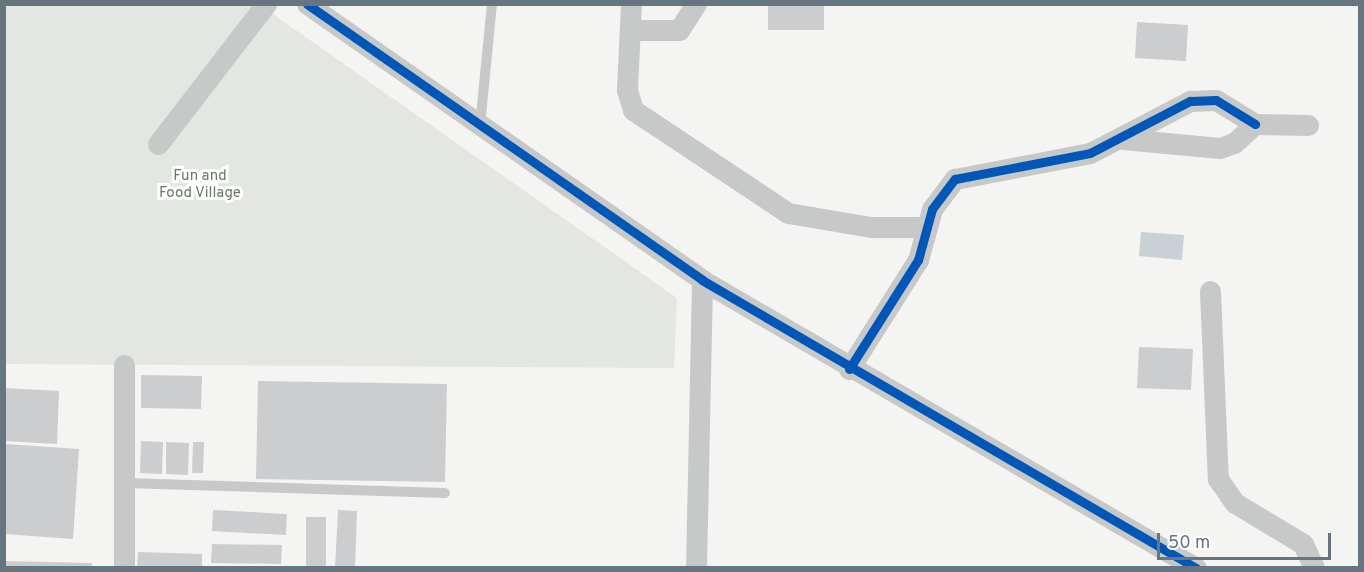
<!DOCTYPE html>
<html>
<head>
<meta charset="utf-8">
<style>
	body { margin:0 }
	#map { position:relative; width:1364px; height:572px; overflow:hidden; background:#f4f4f3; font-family:Overpass,sans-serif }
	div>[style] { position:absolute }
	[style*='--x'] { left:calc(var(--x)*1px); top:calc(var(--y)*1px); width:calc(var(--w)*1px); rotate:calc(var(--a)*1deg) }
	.green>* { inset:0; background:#e3e6e1 }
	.water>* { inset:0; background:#cad1d4 }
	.building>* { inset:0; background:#cccdce }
	.lane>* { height:10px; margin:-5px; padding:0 5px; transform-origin:5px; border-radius:5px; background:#c7c9c9 }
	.street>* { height:21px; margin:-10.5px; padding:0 10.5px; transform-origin:10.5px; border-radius:10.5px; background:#c7c9c9 }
	.cycleway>* { height:9px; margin:-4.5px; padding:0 4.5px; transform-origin:4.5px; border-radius:4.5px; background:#0057b8 }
	span { translate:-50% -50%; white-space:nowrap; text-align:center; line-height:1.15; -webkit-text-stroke:6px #fff; paint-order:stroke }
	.park-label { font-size:15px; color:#697965 }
	.frame { position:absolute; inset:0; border:6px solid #677581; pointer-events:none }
	.scale { position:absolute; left:1157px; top:533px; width:174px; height:27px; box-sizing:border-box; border:3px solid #677581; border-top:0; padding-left:8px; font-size:18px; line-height:21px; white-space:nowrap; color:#677581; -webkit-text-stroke:4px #fff; paint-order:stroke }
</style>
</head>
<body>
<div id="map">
	<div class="green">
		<div style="clip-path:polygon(5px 5px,260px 5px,677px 298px,674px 368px,5px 364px)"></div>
	</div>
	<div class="water">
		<div style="clip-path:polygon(1141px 232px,1184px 235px,1182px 260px,1139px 256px)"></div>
	</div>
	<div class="building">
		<div style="clip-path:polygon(768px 4px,824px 4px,824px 30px,768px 30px)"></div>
		<div style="clip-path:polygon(1137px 22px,1188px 25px,1186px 61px,1135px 58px)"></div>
		<div style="clip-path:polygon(1139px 347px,1193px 349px,1191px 390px,1137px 388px)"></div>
		<div style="clip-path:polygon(141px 375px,202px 376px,201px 409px,141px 408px)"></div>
		<div style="clip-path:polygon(258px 381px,447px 384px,445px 482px,256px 479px)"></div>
		<div style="clip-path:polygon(4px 388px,59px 391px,57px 444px,4px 441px)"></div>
		<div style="clip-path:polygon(141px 441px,163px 442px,162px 474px,140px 473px)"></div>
		<div style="clip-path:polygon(166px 442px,189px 443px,188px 475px,166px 474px)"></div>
		<div style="clip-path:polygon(193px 442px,204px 442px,203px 473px,192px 473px)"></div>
		<div style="clip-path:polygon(6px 444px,79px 449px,73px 539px,4px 534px)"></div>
		<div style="clip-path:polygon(213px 510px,287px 514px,286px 535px,212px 531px)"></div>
		<div style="clip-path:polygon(338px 510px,357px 511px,355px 568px,335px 568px)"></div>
		<div style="clip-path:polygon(306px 517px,326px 517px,326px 568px,306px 568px)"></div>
		<div style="clip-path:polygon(212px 544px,282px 545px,281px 564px,211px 563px)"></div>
		<div style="clip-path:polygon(138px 552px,202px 554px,202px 568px,137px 568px)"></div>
		<div style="clip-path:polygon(4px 561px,92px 563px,92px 568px,4px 568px)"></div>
	</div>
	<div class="lane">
		<div style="--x:480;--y:126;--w:123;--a:-84.4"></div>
		<div style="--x:125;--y:483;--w:320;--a:1.8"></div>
	</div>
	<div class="street">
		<div style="--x:307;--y:4;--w:482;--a:34.9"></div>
		<div style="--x:702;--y:280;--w:572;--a:30.24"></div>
		<div style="--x:631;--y:4;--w:86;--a:92.7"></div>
		<div style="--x:627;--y:90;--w:21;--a:73"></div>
		<div style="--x:633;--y:110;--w:186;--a:33.6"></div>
		<div style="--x:788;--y:213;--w:84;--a:9.6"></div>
		<div style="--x:871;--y:227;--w:56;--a:0"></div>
		<div style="--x:631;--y:30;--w:48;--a:0"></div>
		<div style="--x:679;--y:30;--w:31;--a:-57"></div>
		<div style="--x:1123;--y:139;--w:97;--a:5.3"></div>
		<div style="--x:1220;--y:148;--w:15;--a:-20"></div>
		<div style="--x:1234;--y:143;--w:28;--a:-42"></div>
		<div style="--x:1255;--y:124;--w:53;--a:1.1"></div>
		<div style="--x:158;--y:144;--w:177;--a:-52.4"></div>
		<div style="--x:1210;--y:291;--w:188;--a:87.6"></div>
		<div style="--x:1218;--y:479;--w:29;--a:55"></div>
		<div style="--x:1235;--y:503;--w:79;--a:31.1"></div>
		<div style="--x:1303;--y:544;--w:26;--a:65"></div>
		<div style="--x:124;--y:365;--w:203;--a:90"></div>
		<div style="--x:849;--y:369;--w:129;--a:-57.7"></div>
		<div style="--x:918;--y:260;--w:53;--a:-74.6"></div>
		<div style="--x:932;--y:209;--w:38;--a:-53"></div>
		<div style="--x:955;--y:179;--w:137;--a:-10.9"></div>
		<div style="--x:1090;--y:153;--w:113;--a:-27.5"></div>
		<div style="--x:1190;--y:101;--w:26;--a:-2"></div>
		<div style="--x:1216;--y:100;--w:46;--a:31.6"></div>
		<div style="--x:696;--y:568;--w:288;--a:-88.8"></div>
	</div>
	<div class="cycleway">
		<div style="--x:307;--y:4;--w:482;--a:34.9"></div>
		<div style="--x:702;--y:280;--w:572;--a:30.24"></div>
		<div style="--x:849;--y:369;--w:129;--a:-57.7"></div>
		<div style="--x:918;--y:260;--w:53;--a:-74.6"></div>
		<div style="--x:932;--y:209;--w:38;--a:-53"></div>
		<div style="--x:955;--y:179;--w:137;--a:-10.9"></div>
		<div style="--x:1090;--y:153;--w:113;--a:-27.5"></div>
		<div style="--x:1190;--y:101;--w:26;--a:-2"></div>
		<div style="--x:1216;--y:100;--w:46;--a:31.6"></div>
	</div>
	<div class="park-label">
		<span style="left:200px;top:185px">Fun and<br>Food Village</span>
	</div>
	<div class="frame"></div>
	<div class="scale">50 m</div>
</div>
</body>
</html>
